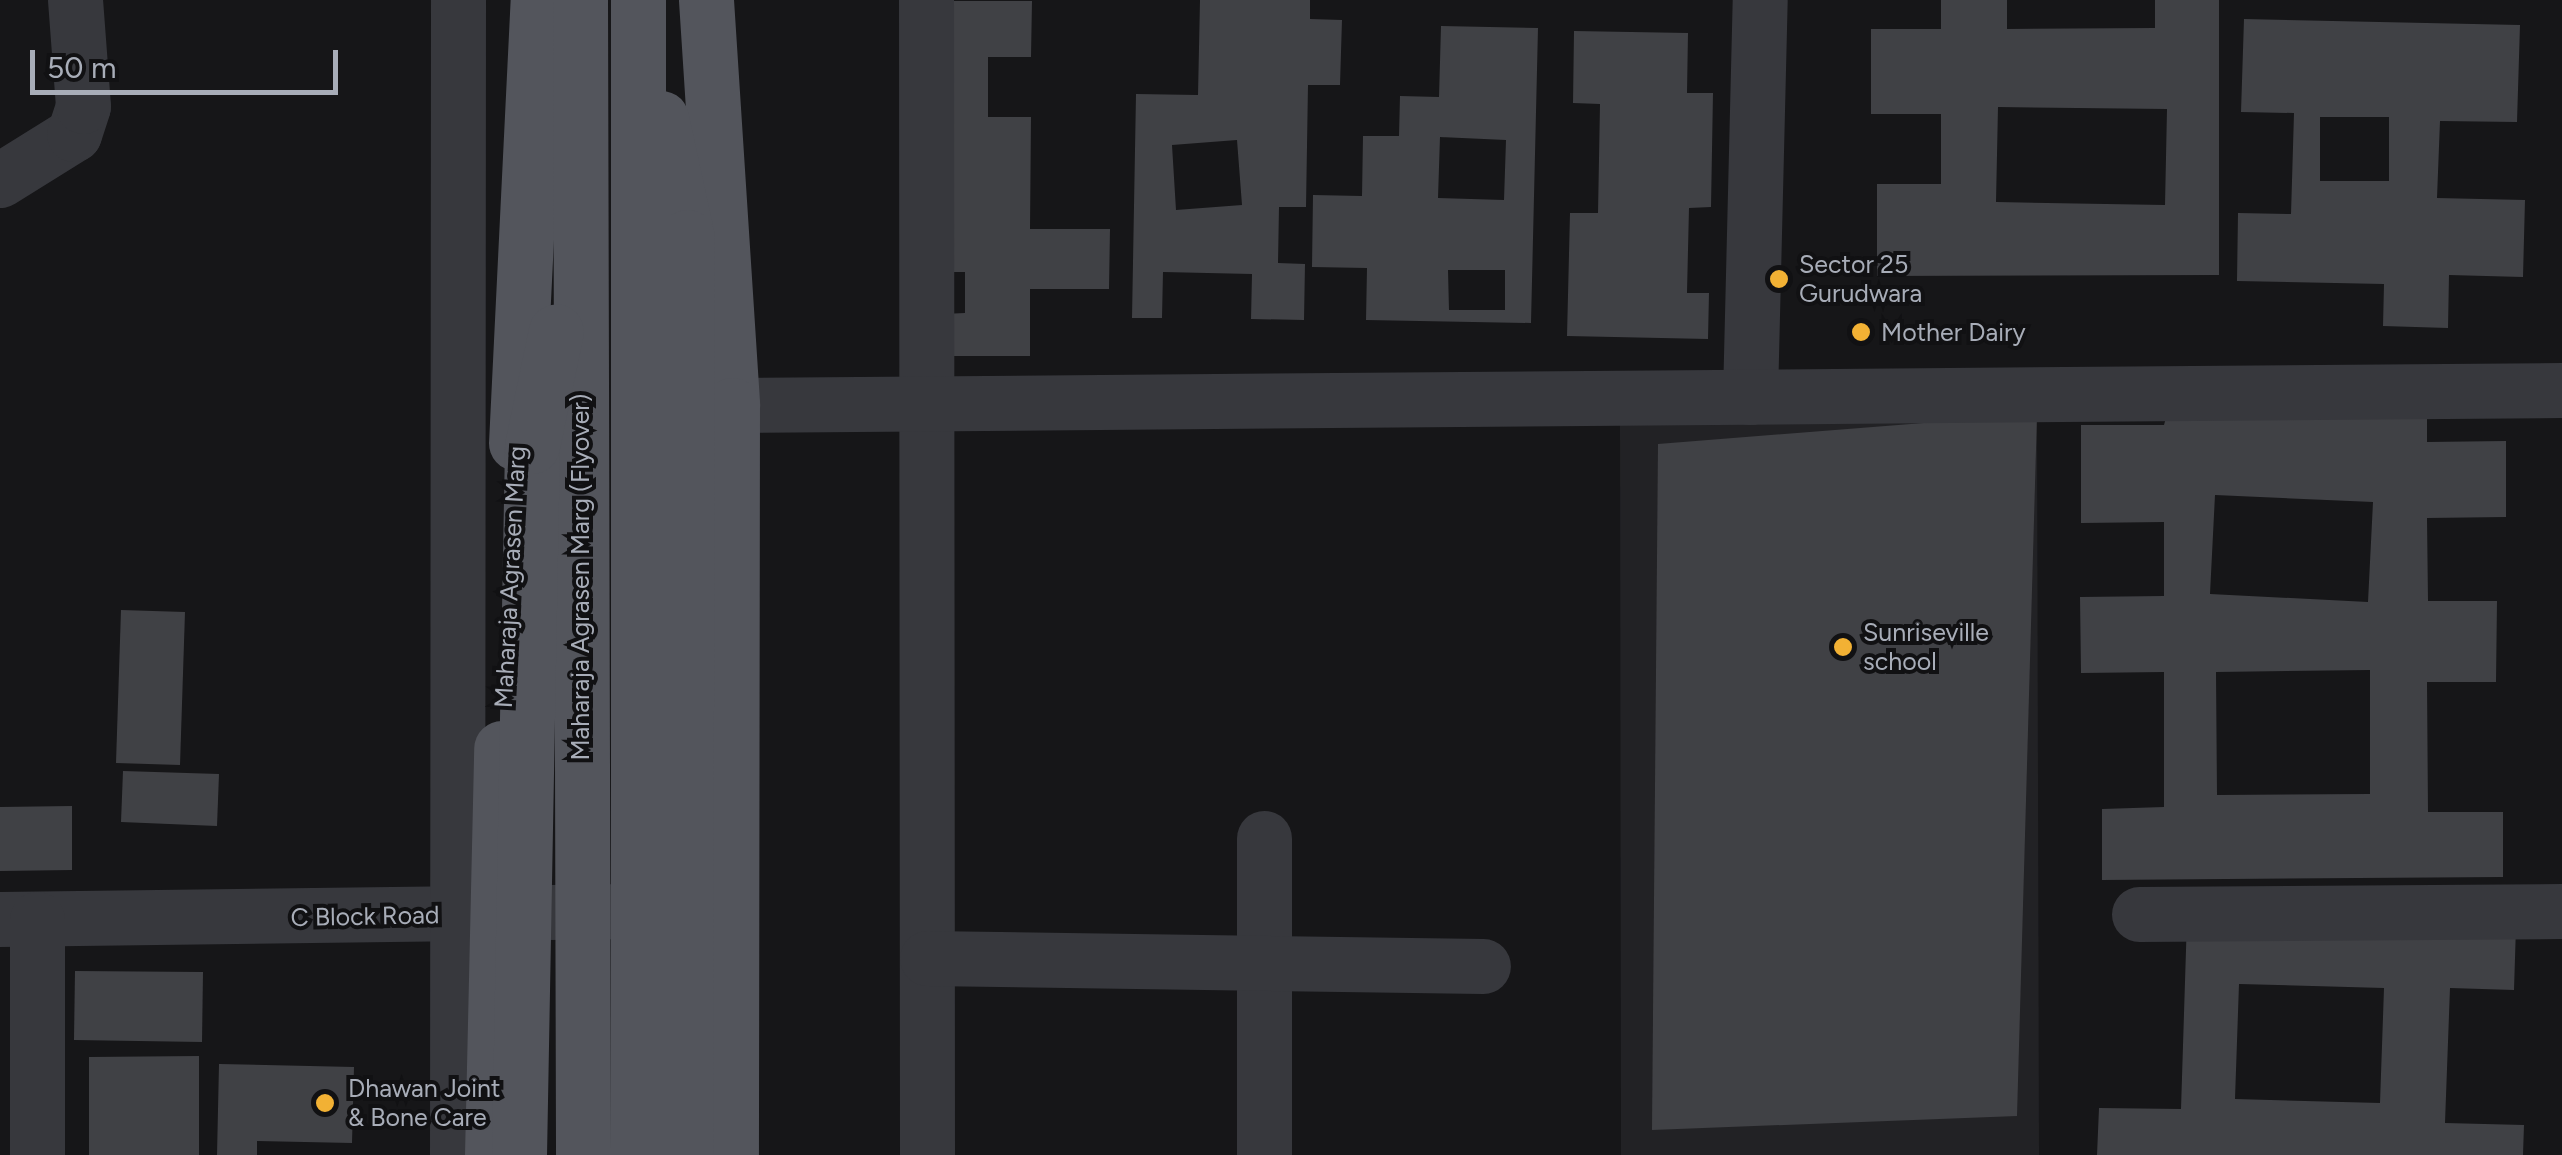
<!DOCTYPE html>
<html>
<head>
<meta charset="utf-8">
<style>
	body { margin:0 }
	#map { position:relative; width:2562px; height:1155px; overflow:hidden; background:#161618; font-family:Figtree,sans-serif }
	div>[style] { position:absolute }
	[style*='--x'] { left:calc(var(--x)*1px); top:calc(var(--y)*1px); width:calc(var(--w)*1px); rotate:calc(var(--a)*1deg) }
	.built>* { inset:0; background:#222225 }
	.building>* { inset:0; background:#404145 }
	.minor>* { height:55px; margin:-27.5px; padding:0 27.5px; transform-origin:27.5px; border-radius:27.5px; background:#37383d }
	.major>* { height:55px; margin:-27.5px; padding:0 27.5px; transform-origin:27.5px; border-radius:27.5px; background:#53555c }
	.major-bridge>* { height:55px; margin:-27.5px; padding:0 27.5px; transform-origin:27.5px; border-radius:27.5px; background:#53555c }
	.dots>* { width:28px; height:28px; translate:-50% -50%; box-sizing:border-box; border:5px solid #111113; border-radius:50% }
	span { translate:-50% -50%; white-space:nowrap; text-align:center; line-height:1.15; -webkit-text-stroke:8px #111113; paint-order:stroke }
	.poi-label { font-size:25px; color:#a8adb8 }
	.left { translate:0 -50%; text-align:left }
	.street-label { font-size:25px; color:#a8adb8 }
	.scale { position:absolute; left:30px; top:50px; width:308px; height:45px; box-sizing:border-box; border:5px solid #a8adb8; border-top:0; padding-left:12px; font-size:30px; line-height:35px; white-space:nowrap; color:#a8adb8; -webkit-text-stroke:8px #111113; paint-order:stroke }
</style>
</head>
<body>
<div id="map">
	<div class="built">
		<div style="clip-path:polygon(2037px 414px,2039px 1155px,1621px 1155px,1620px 417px)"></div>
	</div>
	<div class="building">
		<div style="clip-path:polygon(evenodd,1200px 0,1310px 0,1310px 19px,1342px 20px,1340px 85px,1308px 85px,1306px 207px,1279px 207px,1278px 263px,1305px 264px,1304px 320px,1251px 319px,1252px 274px,1163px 272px,1162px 318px,1132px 318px,1136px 94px,1198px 95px,1200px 0,1237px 140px,1242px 205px,1176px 210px,1172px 145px,1237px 140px)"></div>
		<div style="clip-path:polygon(evenodd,1941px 0,2007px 0,2007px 29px,2155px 28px,2155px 0,2219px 0,2219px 275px,1877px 276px,1877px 184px,1941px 184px,1941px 114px,1871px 114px,1871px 29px,1941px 29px,1941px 0,1998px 107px,2167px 109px,2165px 205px,1996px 202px,1998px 107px)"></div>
		<div style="clip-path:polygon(944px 1px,1032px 1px,1031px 57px,988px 57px,988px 117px,1031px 117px,1030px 229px,1110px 229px,1109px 289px,1030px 289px,1030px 356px,942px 356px,943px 314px,965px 313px,965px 272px,943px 272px)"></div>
		<div style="clip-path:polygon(evenodd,2244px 19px,2520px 25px,2517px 122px,2440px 121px,2437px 198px,2525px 200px,2523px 277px,2449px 275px,2448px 328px,2383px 326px,2384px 284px,2237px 281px,2238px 213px,2291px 214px,2294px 113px,2241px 112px,2244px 19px,2320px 117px,2389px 117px,2389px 181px,2320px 181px,2320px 117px)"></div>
		<div style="clip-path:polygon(evenodd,1441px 26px,1538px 28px,1531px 323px,1366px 320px,1367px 268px,1312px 267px,1313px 195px,1362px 196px,1363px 136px,1399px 136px,1400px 96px,1439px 97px,1441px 26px,1440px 137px,1506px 140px,1504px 200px,1438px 198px,1440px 137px,1441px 26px,1448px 270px,1505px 270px,1505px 310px,1449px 310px,1448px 270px)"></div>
		<div style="clip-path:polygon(1574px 31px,1688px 33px,1687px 93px,1713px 93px,1711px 207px,1689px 208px,1687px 293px,1709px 293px,1708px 339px,1567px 336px,1570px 213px,1598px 213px,1600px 104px,1573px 103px)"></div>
		<div style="clip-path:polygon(evenodd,2427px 400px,2427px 442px,2506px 441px,2506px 517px,2427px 518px,2428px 601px,2497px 601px,2496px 682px,2427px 682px,2428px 812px,2503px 812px,2503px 877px,2102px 880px,2102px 809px,2164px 807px,2164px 672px,2081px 673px,2080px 597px,2164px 596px,2164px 522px,2081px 523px,2081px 425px,2164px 425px,2170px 403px,2427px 400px,2215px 495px,2373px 502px,2368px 602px,2210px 594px,2215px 495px,2427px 400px,2370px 670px,2370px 794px,2217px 795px,2216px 672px,2370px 670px)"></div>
		<div style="clip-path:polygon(2037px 414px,2017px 1116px,1652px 1130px,1658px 444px)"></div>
		<div style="clip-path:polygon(121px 610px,185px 612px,180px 765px,116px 763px)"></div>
		<div style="clip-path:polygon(123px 771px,219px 774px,217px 826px,121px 822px)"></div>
		<div style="clip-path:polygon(72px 806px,72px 870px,0 871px,0 807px)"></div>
		<div style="clip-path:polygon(evenodd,2187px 918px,2516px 926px,2514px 990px,2450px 988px,2445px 1123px,2524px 1125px,2523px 1155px,2097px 1155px,2099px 1108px,2181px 1109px,2187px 918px,2239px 984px,2384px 988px,2380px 1103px,2235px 1099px,2239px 984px)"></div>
		<div style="clip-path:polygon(75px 971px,203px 972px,202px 1042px,74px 1040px)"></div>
		<div style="clip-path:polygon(199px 1056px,199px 1155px,89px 1155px,89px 1057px)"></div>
		<div style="clip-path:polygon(219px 1064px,354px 1067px,352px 1143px,257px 1141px,257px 1155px,217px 1155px)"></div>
	</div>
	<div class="minor">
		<div style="--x:926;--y:0;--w:1155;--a:89.95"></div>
		<div style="--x:0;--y:180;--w:87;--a:-31.9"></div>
		<div style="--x:74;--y:134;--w:29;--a:-72"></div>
		<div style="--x:83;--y:106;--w:106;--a:-94.3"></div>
		<div style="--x:1750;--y:397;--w:397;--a:-88.6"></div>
		<div style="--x:732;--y:405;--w:1830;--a:-0.47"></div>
		<div style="--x:1264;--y:838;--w:317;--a:90"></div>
		<div style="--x:2139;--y:914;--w:423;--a:-0.4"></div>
		<div style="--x:0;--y:919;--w:632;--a:-0.73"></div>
		<div style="--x:927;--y:958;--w:556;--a:0.82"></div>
		<div style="--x:37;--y:1155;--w:236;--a:-90"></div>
		<div style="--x:457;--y:1155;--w:1155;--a:-89.95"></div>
	</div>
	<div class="major">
		<div style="--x:706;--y:0;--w:406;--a:86.3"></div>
		<div style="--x:732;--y:405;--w:750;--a:90.08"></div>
		<div style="--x:516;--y:443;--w:444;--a:-87.2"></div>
		<div style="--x:492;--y:1155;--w:407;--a:-88.7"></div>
	</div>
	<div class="major-bridge">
		<div style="--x:580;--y:0;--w:1155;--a:89.85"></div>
		<div style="--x:661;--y:118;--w:122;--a:77.7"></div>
		<div style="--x:687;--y:237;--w:918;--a:90.12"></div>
		<div style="--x:519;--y:1155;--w:709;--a:-88.95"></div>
		<div style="--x:532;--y:446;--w:117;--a:-78.2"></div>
		<div style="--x:638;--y:1155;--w:1155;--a:-90"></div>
	</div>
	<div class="dots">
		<div style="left:1779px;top:279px;background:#f2b134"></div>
		<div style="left:1861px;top:332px;background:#f2b134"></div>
		<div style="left:1843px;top:647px;background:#f2b134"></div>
		<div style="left:325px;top:1103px;background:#f2b134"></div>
	</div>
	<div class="poi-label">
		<span class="left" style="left:1799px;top:279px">Sector 25<br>Gurudwara</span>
		<span class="left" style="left:1881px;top:332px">Mother Dairy</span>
		<span class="left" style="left:1863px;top:647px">Sunriseville<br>school</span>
		<span class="left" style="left:348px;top:1103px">Dhawan Joint<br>&amp; Bone Care</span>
	</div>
	<div class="street-label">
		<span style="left:510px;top:577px;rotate:-87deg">Maharaja Agrasen Marg</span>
		<span style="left:580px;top:577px;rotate:-90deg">Maharaja Agrasen Marg (Flyover)</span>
		<span style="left:365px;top:916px;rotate:-1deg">C Block Road</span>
	</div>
	<div class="scale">50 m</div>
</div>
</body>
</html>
